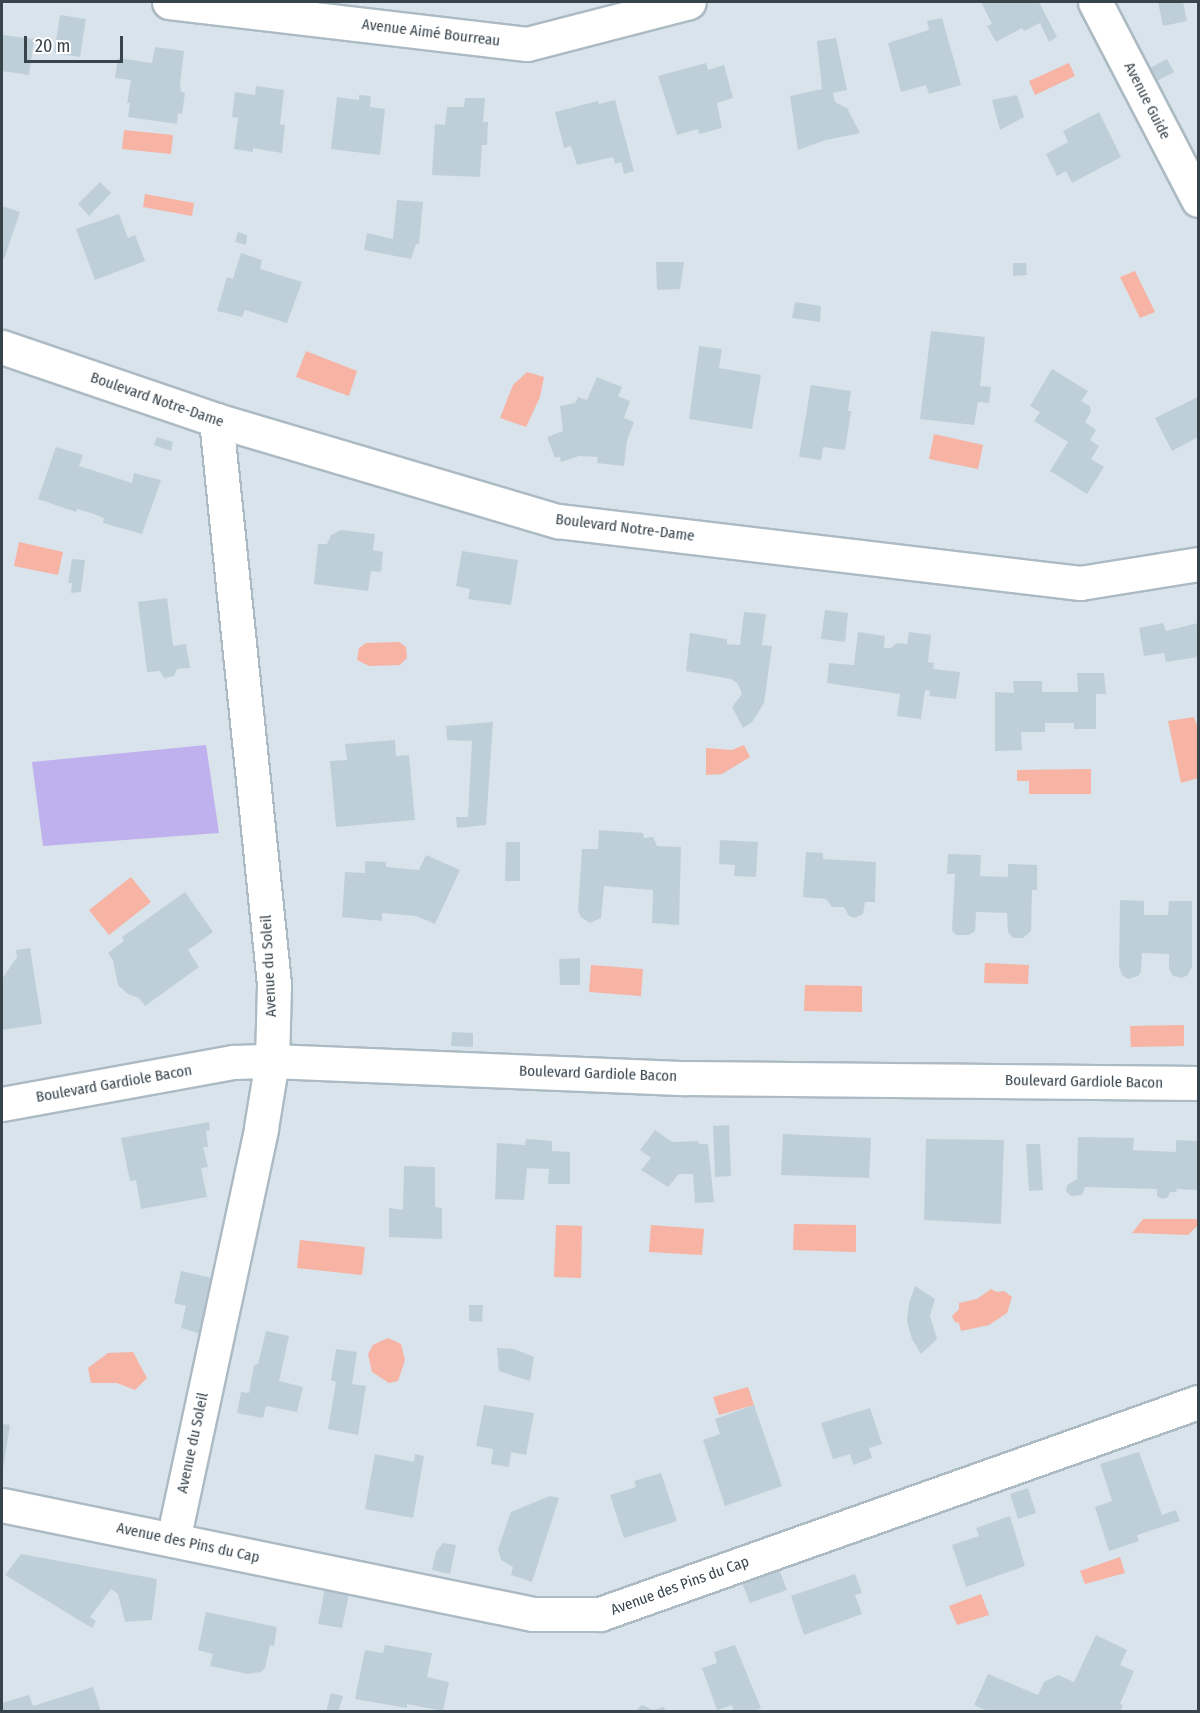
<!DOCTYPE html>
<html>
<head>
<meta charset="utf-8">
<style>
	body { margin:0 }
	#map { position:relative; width:1200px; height:1713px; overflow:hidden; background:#ebf1f7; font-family:"Fira Sans Condensed",sans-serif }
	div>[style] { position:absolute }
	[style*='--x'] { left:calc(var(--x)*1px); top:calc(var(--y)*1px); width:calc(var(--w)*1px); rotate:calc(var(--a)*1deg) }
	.residential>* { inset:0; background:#d9e3eb }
	.green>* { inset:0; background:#bfb1ed }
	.water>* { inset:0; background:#f7b3a4 }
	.building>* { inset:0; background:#bfcfd9 }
	.roads { filter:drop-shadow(2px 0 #acbac3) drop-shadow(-2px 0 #acbac3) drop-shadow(0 2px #acbac3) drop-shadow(0 -2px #acbac3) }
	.street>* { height:33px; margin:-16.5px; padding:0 16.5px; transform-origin:16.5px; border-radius:16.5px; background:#fff }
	span { translate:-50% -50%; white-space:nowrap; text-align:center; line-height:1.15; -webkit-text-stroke:5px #fff; paint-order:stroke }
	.street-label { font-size:15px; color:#38444c }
	.frame { position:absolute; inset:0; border:3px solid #38444c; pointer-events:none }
	.scale { position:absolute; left:24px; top:36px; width:99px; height:27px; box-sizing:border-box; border:3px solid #38444c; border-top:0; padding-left:8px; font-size:18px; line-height:21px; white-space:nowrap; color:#38444c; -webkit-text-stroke:4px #fff; paint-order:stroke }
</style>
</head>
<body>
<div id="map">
	<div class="residential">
		<div style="clip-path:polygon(2px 2px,1198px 2px,1198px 1711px,2px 1711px)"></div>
	</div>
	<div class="green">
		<div style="clip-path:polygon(206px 745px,219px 833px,43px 846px,32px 762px)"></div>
	</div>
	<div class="water">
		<div style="clip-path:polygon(1069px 63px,1075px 76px,1035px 95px,1029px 81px)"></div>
		<div style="clip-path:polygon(124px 130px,173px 135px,171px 154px,122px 149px)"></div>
		<div style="clip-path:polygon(145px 194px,194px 203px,192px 216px,143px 207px)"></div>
		<div style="clip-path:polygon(1135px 271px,1155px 312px,1140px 318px,1120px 277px)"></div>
		<div style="clip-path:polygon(306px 351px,357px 371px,349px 396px,296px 377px)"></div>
		<div style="clip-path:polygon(527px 372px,544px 377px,540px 397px,526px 427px,500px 418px,513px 385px)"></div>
		<div style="clip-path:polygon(934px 434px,983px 445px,978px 469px,929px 459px)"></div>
		<div style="clip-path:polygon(19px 542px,63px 552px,58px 575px,14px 566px)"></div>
		<div style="clip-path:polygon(399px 642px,406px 647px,407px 658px,400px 665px,369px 666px,357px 660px,359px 648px,366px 643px)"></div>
		<div style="clip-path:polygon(1194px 717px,1198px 728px,1198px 778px,1181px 783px,1168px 721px)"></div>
		<div style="clip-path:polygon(744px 745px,750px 757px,722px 774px,706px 775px,706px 748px,732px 750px)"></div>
		<div style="clip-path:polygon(1091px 769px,1091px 794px,1029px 794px,1029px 781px,1017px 781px,1017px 770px)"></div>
		<div style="clip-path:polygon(131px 877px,151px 902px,109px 935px,89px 910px)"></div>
		<div style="clip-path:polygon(985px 963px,1029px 965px,1028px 984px,984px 983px)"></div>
		<div style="clip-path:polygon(591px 965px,643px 969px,641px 996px,589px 992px)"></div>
		<div style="clip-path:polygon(805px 985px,862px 986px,862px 1012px,804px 1011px)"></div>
		<div style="clip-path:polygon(1184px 1025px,1184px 1046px,1131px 1047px,1130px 1026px)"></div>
		<div style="clip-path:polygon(1143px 1219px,1198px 1219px,1198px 1225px,1188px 1235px,1132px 1233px)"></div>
		<div style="clip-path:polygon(794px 1224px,856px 1225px,856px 1252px,793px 1250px)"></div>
		<div style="clip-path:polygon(556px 1225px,582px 1226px,581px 1278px,554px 1277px)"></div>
		<div style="clip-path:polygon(651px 1225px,704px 1229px,702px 1255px,649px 1252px)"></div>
		<div style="clip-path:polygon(300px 1240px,365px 1247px,362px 1275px,297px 1268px)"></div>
		<div style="clip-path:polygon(991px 1289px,997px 1292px,1004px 1291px,1012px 1297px,1007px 1313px,989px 1325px,961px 1331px,959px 1323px,955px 1322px,952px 1316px,959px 1309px,959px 1303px,977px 1299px)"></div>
		<div style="clip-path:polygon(388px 1338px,401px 1344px,405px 1360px,398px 1381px,389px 1383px,372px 1372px,368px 1354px,373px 1345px)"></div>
		<div style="clip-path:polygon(133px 1352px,147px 1378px,135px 1390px,117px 1383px,91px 1383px,88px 1368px,108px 1353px)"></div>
		<div style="clip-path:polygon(748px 1387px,754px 1405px,719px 1415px,713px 1397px)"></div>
		<div style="clip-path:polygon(1120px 1557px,1125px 1573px,1085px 1584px,1080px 1571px)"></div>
		<div style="clip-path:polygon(981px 1594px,989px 1615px,957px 1625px,949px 1606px)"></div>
	</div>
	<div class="building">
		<div style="clip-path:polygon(981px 2px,1039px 2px,1057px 37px,1049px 42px,1040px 23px,1024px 31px,1022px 28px,996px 42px,987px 26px,992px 24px)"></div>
		<div style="clip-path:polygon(1158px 2px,1183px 2px,1187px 21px,1163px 26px)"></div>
		<div style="clip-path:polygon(60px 15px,86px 19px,80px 57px,54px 53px)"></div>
		<div style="clip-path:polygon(942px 18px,961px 85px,929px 94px,926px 85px,901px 92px,888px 43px,929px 30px,927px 21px)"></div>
		<div style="clip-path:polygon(2px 35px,34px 39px,29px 75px,2px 71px)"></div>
		<div style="clip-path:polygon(836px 38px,847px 90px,833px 93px,835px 102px,847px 108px,860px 133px,826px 140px,798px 150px,790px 96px,822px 89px,817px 41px)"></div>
		<div style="clip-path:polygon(155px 47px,184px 51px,180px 85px,181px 91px,185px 93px,182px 114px,178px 113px,177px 124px,128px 117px,130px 103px,127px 103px,131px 80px,115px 78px,118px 58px,152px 63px)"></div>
		<div style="clip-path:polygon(1167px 59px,1174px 72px,1155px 82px,1148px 69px)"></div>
		<div style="clip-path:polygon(706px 63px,708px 70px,724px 65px,733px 98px,717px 103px,722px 128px,699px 134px,698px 129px,677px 135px,658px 76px)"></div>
		<div style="clip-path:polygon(256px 86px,284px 90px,280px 124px,285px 125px,282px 153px,253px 148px,253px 152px,234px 149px,238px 118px,232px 117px,235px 92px,255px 95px)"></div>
		<div style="clip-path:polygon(359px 95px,371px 96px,370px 107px,385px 109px,380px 155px,331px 149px,337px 97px,359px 100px)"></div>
		<div style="clip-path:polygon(1017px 95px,1024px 117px,1000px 130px,992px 100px)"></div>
		<div style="clip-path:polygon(465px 98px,485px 98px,483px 122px,488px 122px,487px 145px,482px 145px,480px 177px,432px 175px,435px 124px,445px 125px,447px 107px,464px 107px)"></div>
		<div style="clip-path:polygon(615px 100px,634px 171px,624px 174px,621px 162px,615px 164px,613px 157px,577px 165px,571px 146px,564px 148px,555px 112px,598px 101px,599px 104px)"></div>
		<div style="clip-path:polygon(1099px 112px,1121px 157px,1072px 183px,1066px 171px,1057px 176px,1046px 154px,1068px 142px,1063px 131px)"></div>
		<div style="clip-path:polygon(100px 182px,111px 193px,89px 216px,78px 204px)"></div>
		<div style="clip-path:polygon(397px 200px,423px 202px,419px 244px,416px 244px,411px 259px,364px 250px,367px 233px,393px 239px)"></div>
		<div style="clip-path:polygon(2px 206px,20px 212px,4px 259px,2px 258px)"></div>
		<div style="clip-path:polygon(119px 214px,128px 238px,135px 235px,145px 261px,95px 280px,76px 229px)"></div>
		<div style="clip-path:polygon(238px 232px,247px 235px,246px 245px,235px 242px)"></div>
		<div style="clip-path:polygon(241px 253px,262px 260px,260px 269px,302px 282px,287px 323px,245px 310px,242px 317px,217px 311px,227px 277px,233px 279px)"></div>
		<div style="clip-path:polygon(656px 262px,684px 262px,680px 289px,657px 290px)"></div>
		<div style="clip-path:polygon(1013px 263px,1026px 263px,1027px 275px,1013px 276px)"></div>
		<div style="clip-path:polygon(795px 302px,821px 306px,820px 322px,792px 318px)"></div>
		<div style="clip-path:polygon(931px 331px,985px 337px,980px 386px,991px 387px,989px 403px,978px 402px,974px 425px,920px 419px)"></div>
		<div style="clip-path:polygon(699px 346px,722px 349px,719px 368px,761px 375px,752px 429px,689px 419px)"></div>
		<div style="clip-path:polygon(1052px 369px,1088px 391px,1081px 401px,1090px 406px,1091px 412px,1085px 422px,1096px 430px,1090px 440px,1099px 446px,1091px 459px,1104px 467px,1087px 494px,1050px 471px,1068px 442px,1034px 421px,1040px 412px,1030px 406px)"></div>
		<div style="clip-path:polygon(597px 377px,622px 387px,618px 396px,630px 401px,624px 418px,634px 422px,627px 440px,624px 466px,597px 463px,598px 457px,579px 456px,561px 462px,560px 457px,555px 458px,547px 437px,563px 431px,560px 406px,575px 403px,578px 397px,587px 400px)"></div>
		<div style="clip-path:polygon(811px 385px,851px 391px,848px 411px,851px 411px,845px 450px,823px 447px,821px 460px,799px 457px)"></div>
		<div style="clip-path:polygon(1198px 397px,1198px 437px,1172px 451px,1155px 418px)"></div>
		<div style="clip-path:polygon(157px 437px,173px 442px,171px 451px,154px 445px)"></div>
		<div style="clip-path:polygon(56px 447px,83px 455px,79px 466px,132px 483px,134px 473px,161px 480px,142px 534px,103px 523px,104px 518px,91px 513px,77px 509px,76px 512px,38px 499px)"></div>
		<div style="clip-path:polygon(341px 530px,375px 534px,373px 550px,383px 552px,381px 572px,371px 571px,368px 591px,314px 584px,318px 544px,327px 544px,331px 535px)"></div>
		<div style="clip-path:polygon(462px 551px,518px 560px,511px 605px,468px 599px,470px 589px,456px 586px)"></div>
		<div style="clip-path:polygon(72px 559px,85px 560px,81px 592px,71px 593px,72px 583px,68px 583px)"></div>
		<div style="clip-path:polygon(167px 598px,173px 646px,186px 644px,190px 668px,177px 669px,174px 676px,164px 678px,160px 671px,147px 672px,138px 602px)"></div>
		<div style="clip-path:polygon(825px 610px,848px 613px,845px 642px,821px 639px)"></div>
		<div style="clip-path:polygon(744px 612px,766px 614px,762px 645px,772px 646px,764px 703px,752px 722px,743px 728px,732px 707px,742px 694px,738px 684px,731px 679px,686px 671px,690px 633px,727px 639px,727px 644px,740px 645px)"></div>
		<div style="clip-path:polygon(1163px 623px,1166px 631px,1198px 623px,1198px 657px,1166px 662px,1164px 653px,1144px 656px,1139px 628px)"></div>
		<div style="clip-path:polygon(858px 632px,885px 636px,884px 648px,891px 648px,897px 643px,907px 644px,909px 632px,931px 635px,928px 662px,934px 663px,933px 669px,960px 672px,956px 699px,929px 696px,930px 691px,925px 690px,921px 719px,897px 716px,900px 694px,827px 683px,829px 663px,854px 665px)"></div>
		<div style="clip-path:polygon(1077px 673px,1104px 673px,1106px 694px,1096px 694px,1096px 729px,1074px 729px,1074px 723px,1045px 723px,1045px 732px,1021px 732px,1022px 750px,995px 751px,995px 692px,1014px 693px,1013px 681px,1042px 681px,1042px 692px,1078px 692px)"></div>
		<div style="clip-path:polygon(493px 722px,486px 825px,457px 828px,456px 817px,468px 817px,472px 741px,447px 740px,446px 726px)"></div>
		<div style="clip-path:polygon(395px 740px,396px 756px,409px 755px,415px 820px,336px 827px,330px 761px,347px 760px,345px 744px)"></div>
		<div style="clip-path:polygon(599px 830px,643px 833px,644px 838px,653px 837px,657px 846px,681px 847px,679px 925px,652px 923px,653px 890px,604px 886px,601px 918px,590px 923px,581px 917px,578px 911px,582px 849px,598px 849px)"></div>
		<div style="clip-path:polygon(720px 840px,758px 842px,756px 877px,734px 876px,735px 865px,719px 864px)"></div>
		<div style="clip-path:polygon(506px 842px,520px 842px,520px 881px,505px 881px)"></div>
		<div style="clip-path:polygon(806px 852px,823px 853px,823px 859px,876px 862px,875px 902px,865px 902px,863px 914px,855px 918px,849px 916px,844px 907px,832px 907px,826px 899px,803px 897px)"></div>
		<div style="clip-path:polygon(948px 854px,981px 855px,980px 876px,1008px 877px,1008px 864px,1037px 865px,1037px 890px,1032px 890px,1031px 931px,1023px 938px,1013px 938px,1008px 932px,1007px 913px,976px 912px,975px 931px,969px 935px,956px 935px,952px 930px,955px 874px,947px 874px)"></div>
		<div style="clip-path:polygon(426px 855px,460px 870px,435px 924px,416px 916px,382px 913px,382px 921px,342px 917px,345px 872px,365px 873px,365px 861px,386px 862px,386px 867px,419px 870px)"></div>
		<div style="clip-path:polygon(185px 892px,213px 932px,188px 950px,199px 967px,145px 1006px,139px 998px,128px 994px,118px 985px,113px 960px,108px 953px,124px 941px,122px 937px)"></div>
		<div style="clip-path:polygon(1120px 900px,1144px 901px,1144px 915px,1168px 915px,1169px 901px,1192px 901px,1192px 966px,1188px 975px,1182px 978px,1173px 976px,1169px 969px,1169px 954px,1142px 953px,1141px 972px,1138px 976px,1128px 979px,1122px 975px,1119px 966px)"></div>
		<div style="clip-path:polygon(30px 948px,42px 1024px,2px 1030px,2px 979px,17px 957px,16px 950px)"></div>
		<div style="clip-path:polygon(580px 958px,580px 985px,560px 985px,559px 959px)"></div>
		<div style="clip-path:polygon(452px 1032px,473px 1033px,473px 1047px,451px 1046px)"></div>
		<div style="clip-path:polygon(209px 1122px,210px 1130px,206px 1131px,208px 1147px,203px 1147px,208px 1167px,201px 1168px,207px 1197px,141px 1209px,136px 1180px,130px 1181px,121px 1138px)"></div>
		<div style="clip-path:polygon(729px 1125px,731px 1176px,715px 1177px,713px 1126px)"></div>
		<div style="clip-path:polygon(655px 1130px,672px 1142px,698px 1141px,699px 1144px,708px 1144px,714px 1202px,695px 1203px,693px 1174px,679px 1174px,668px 1187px,641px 1170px,651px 1158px,640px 1150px)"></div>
		<div style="clip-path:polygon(783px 1134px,871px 1138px,869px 1178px,781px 1175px)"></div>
		<div style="clip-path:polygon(1078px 1137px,1134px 1138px,1133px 1150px,1176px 1152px,1176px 1140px,1198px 1141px,1198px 1190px,1176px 1189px,1177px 1192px,1170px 1192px,1168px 1197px,1163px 1199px,1157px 1196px,1157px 1189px,1085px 1187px,1082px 1195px,1071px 1196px,1066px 1191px,1067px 1185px,1077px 1179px)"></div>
		<div style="clip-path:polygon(526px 1139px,552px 1141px,552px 1151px,570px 1152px,570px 1184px,548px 1184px,549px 1169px,527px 1168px,524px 1200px,495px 1199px,497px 1143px,525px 1145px)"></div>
		<div style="clip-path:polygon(926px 1139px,1004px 1140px,1001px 1224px,924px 1220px)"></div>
		<div style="clip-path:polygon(1026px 1144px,1040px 1144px,1043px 1190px,1029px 1191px)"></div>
		<div style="clip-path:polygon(404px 1166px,435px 1167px,435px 1207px,442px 1208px,442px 1239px,389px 1237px,389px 1208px,403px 1210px)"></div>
		<div style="clip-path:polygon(181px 1271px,212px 1278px,201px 1334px,181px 1328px,186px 1306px,174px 1303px)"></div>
		<div style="clip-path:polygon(915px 1286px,935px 1299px,930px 1316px,937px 1339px,921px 1354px,912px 1339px,907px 1321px,909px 1303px)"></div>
		<div style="clip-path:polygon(469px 1305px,483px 1305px,482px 1322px,469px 1321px)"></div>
		<div style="clip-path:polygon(266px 1331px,289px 1336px,279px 1381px,303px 1387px,297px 1412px,266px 1406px,263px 1418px,237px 1413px,241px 1392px,249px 1393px,254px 1365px,258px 1364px)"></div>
		<div style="clip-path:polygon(497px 1348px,514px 1349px,534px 1357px,530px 1381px,499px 1371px)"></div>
		<div style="clip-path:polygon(336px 1349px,357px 1352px,352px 1384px,366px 1386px,358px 1435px,328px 1429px,336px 1382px,331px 1380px)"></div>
		<div style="clip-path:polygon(484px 1405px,534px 1413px,526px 1455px,511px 1452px,509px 1467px,491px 1464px,493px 1449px,476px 1446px)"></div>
		<div style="clip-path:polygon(754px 1405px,782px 1486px,725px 1506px,703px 1440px,720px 1434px,715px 1419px)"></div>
		<div style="clip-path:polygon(870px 1408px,882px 1444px,869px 1448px,872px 1458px,853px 1465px,850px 1454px,833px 1459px,821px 1423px)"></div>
		<div style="clip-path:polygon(2px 1424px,10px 1425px,3px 1468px,2px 1468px)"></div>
		<div style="clip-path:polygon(1139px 1452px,1162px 1515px,1176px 1510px,1180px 1521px,1137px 1535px,1139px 1541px,1109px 1551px,1095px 1507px,1112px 1501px,1100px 1464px)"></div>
		<div style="clip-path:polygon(375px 1454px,414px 1462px,415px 1454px,424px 1456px,413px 1518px,365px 1509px)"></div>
		<div style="clip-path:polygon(661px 1473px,677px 1521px,624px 1538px,610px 1495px,636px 1487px,634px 1481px)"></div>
		<div style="clip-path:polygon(1028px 1488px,1036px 1513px,1018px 1519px,1010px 1494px)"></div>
		<div style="clip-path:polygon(550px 1496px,559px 1498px,532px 1582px,511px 1575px,513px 1567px,501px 1560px,498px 1549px,511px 1512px)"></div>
		<div style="clip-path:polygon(1010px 1516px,1025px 1566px,966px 1587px,952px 1545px,979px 1536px,976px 1528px)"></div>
		<div style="clip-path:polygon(443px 1543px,456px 1545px,450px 1574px,432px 1570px,436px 1552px)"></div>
		<div style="clip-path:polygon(21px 1554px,157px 1579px,152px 1620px,125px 1622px,118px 1594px,111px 1589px,90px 1617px,96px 1621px,92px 1628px,5px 1575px)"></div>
		<div style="clip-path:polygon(779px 1569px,787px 1590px,750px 1603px,742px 1583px)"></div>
		<div style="clip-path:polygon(855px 1574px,862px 1593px,855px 1595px,862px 1614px,804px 1635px,791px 1596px)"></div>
		<div style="clip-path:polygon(325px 1588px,349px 1594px,342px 1628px,318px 1624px)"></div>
		<div style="clip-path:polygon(206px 1612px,277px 1627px,274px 1646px,270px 1645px,265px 1668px,261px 1672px,248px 1674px,210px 1666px,213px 1654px,198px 1650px)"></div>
		<div style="clip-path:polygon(1096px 1635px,1127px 1650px,1120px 1665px,1134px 1671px,1120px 1704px,1123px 1705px,1120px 1712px,990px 1712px,974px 1705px,988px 1674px,1038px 1695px,1044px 1682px,1058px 1675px,1074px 1682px)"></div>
		<div style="clip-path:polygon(385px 1645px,432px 1653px,427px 1677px,449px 1682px,443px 1711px,407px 1704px,407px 1708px,355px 1699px,365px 1650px,383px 1653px)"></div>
		<div style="clip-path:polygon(735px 1645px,761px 1708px,751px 1712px,734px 1712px,732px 1705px,717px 1710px,702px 1668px,717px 1663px,714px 1652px)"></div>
		<div style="clip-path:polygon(93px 1687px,101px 1712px,2px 1712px,2px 1703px,29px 1695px,33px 1706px)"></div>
		<div style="clip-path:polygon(331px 1693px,343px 1696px,338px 1712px,326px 1712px)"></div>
		<div style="clip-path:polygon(642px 1705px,653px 1710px,664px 1707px,666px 1712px,634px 1712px)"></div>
	</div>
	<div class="roads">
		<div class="street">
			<div style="--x:169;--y:2;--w:360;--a:6.7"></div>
			<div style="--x:527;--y:44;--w:167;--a:-14.5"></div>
			<div style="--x:1095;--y:2;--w:223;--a:62.5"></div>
			<div style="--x:2;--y:347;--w:226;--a:18.8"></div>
			<div style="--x:216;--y:420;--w:357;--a:16.5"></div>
			<div style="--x:558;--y:521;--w:526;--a:6.77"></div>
			<div style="--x:1080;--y:583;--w:120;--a:-9.1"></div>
			<div style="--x:2;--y:1104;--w:236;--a:-10.3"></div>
			<div style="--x:234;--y:1062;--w:38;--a:-2"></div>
			<div style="--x:272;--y:1061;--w:414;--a:2.4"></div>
			<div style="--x:686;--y:1078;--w:512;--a:0.56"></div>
			<div style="--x:2;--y:1505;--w:542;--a:11.6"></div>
			<div style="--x:533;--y:1614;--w:67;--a:0"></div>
			<div style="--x:600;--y:1614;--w:634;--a:-19.52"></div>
			<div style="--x:173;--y:1540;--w:421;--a:-77.9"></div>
			<div style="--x:261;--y:1128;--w:68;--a:-80.7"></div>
			<div style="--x:272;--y:1061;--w:77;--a:-88.5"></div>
			<div style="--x:274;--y:984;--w:567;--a:-95.87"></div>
		</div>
	</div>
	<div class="street-label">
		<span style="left:431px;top:33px;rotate:7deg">Avenue Aimé Bourreau</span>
		<span style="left:1147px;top:101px;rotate:63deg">Avenue Guide</span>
		<span style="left:157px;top:400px;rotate:19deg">Boulevard Notre-Dame</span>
		<span style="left:625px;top:528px;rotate:7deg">Boulevard Notre-Dame</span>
		<span style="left:269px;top:966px;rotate:-93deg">Avenue du Soleil</span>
		<span style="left:598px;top:1074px;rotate:2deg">Boulevard Gardiole Bacon</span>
		<span style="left:1084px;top:1082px;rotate:1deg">Boulevard Gardiole Bacon</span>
		<span style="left:114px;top:1084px;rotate:-10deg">Boulevard Gardiole Bacon</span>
		<span style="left:193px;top:1443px;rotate:-78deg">Avenue du Soleil</span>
		<span style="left:188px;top:1543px;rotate:12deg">Avenue des Pins du Cap</span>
		<span style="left:680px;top:1586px;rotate:-20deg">Avenue des Pins du Cap</span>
	</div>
	<div class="frame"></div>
	<div class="scale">20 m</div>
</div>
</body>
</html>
